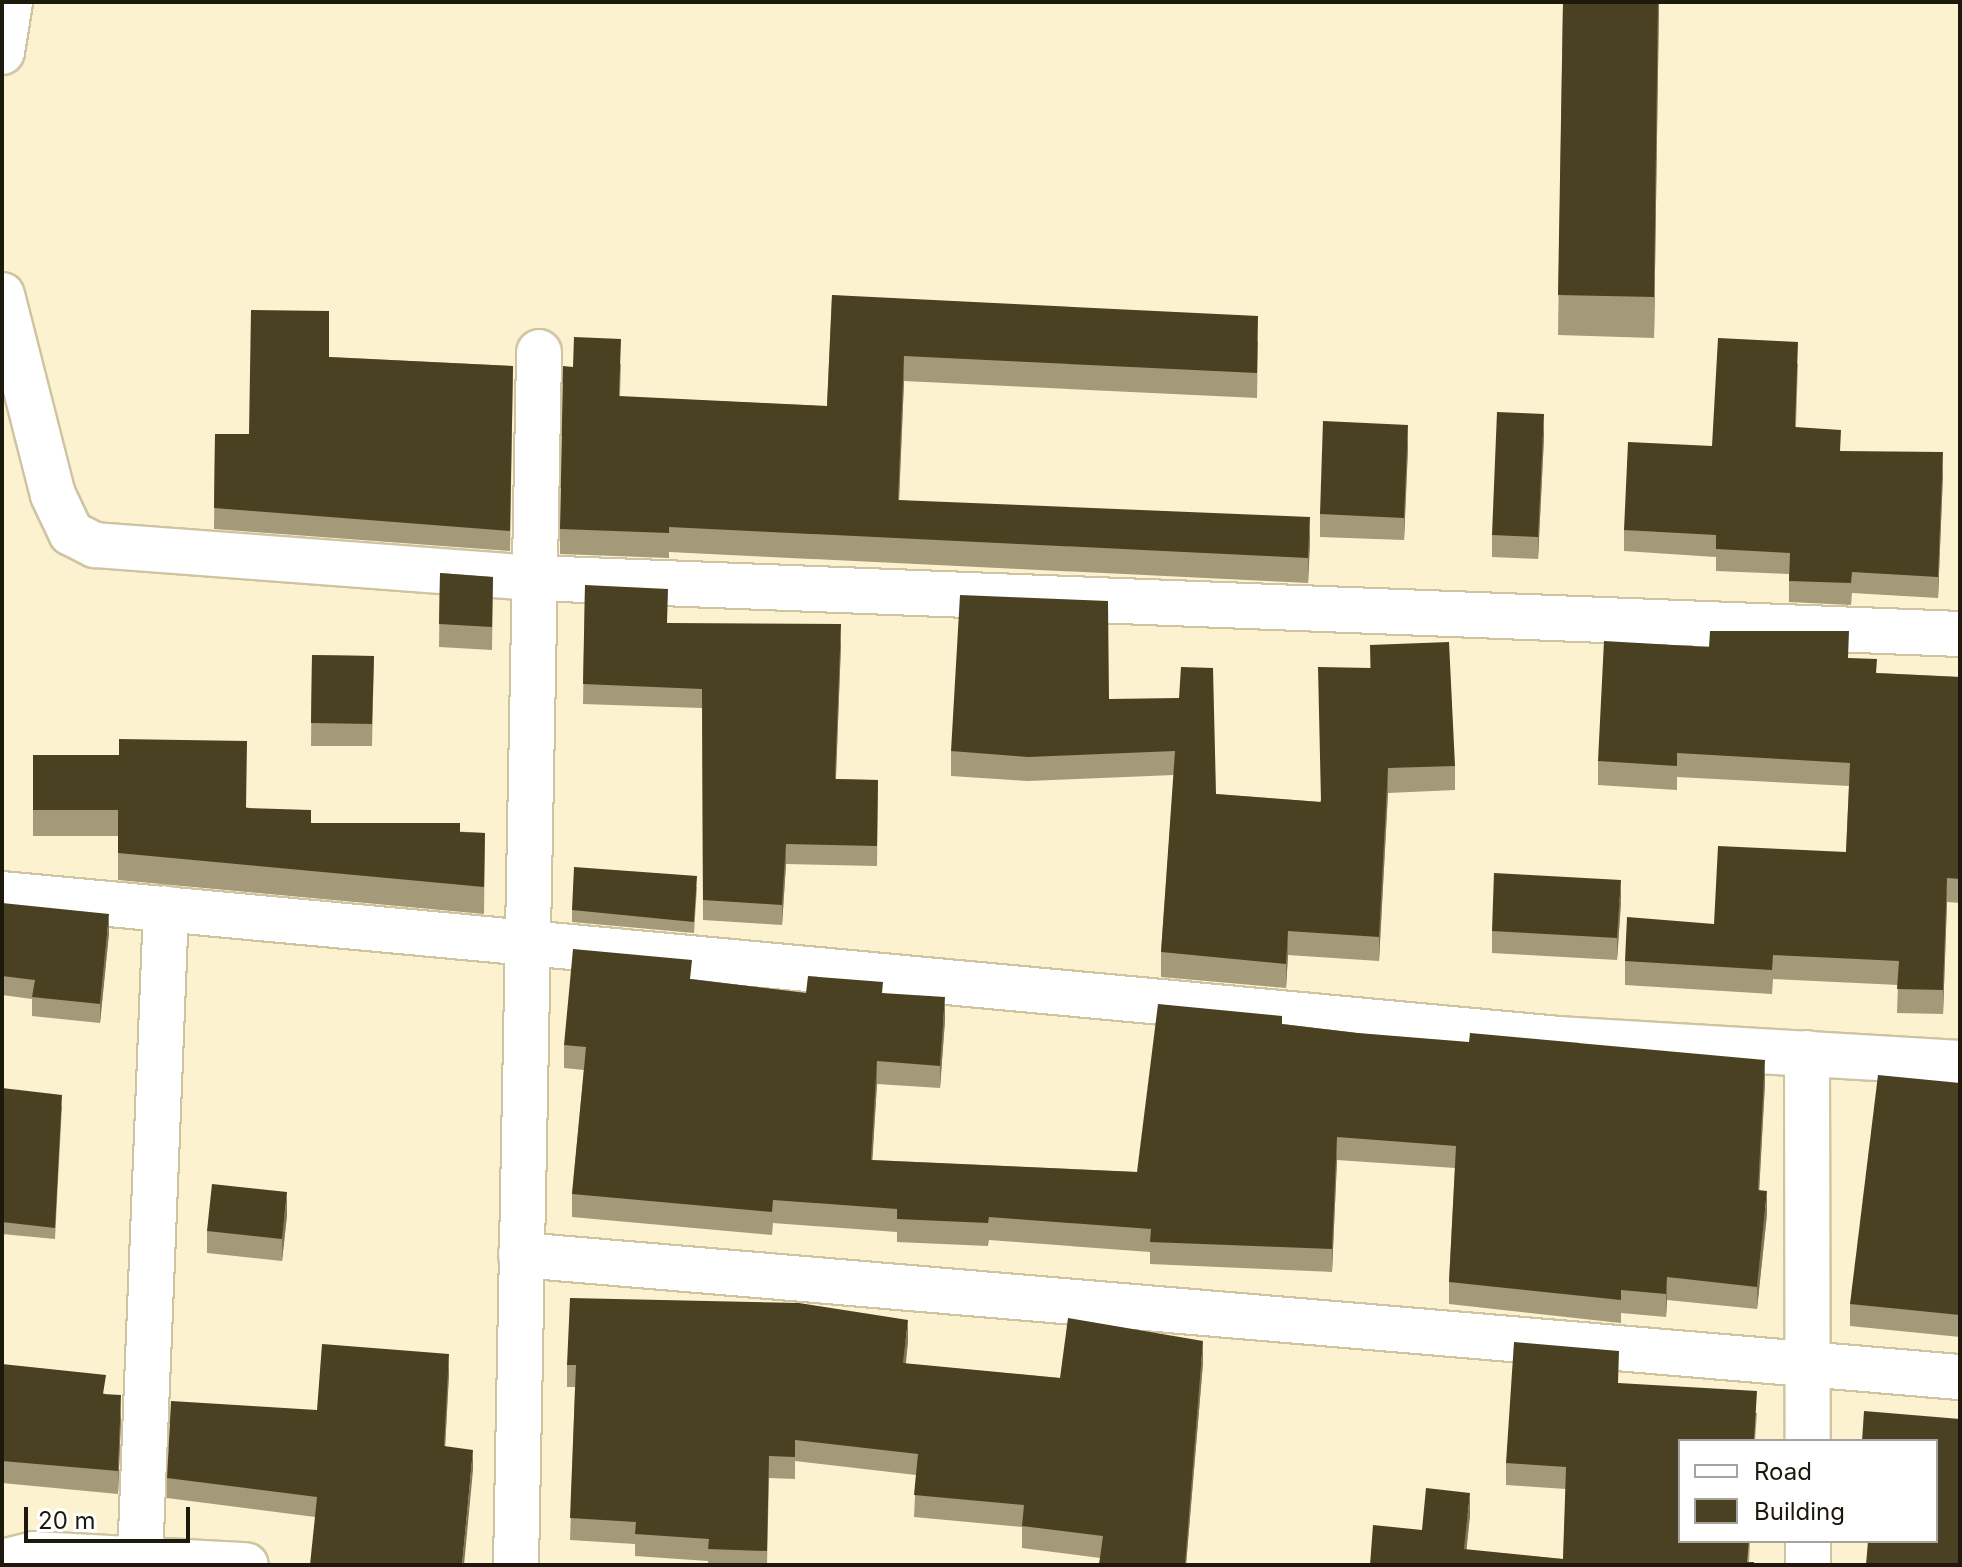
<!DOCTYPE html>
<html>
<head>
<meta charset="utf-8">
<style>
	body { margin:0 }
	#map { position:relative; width:1962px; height:1567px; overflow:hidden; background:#fdf2cf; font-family:Inter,sans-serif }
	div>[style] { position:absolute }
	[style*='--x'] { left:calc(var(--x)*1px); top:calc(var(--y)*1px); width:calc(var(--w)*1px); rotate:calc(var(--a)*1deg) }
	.roads { filter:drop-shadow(2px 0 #cfc4a2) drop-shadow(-2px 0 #cfc4a2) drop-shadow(0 2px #cfc4a2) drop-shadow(0 -2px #cfc4a2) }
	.street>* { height:44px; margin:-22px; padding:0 22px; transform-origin:22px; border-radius:22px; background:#fff }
	.wall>* { inset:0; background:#a49a79 }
	.shaded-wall>* { inset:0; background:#807657 }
	.building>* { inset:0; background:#4a4123 }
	span { translate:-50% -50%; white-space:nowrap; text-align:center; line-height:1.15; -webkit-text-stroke:8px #fff; paint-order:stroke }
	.frame { position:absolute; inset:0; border:4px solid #1d190c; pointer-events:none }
	.legend { position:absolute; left:1678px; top:1439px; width:260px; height:104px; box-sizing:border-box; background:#fff; border:2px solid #a5a39e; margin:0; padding:10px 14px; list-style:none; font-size:24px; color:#1d190c }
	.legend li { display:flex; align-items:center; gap:16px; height:40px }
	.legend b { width:40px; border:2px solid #a5a39e }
	.scale { position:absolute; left:24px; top:1507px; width:166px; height:36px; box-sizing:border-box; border:4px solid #1d190c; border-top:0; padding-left:10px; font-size:24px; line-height:28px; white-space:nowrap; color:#1d190c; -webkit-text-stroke:6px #fff; paint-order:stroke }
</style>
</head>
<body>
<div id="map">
	<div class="roads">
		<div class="street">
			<div style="--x:2;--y:52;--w:51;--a:-80.9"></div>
			<div style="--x:2;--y:295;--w:206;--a:75.7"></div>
			<div style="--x:53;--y:495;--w:42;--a:64.7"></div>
			<div style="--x:71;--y:533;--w:27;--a:27"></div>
			<div style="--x:95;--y:545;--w:441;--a:4.3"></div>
			<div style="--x:535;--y:578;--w:1426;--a:2.25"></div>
			<div style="--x:2;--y:894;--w:1563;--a:5.32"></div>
			<div style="--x:1558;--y:1039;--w:403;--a:3.4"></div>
			<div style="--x:1807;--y:1053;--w:388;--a:89.9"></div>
			<div style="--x:521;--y:1255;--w:1444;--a:4.85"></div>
			<div style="--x:1808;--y:1541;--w:24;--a:90"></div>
			<div style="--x:140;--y:1559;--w:651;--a:-87.71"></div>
			<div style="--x:2;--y:1562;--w:33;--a:-14"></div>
			<div style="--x:34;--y:1554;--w:212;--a:3"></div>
			<div style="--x:516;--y:1565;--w:1213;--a:-88.91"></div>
		</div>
	</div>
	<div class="wall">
		<div style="clip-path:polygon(1563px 2px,1659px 2px,1654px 338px,1558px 335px)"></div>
		<div style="clip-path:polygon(832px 295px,1258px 341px,1257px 398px,904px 381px,899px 500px,1310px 542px,1308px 583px,669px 552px,669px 558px,560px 554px,560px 529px,573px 367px,621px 364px,620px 397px,827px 406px)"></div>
		<div style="clip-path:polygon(329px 357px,513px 366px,510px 551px,214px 529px,215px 434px,249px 434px)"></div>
		<div style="clip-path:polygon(1798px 363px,1796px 427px,1841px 451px,1943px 474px,1938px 598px,1852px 593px,1851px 605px,1789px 602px,1789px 574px,1716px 571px,1716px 557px,1624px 551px,1624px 530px)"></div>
		<div style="clip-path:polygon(1544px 437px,1538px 559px,1492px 557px,1492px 535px)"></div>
		<div style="clip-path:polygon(1408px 448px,1404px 540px,1320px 537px,1320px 514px)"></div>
		<div style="clip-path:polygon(440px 573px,493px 577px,492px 650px,439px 647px)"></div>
		<div style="clip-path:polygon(585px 585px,668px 623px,841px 644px,836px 779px,878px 780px,877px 866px,786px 864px,782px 925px,703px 920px,702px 708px,583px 704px)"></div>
		<div style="clip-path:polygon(1370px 645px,1455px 766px,1455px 790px,1388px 793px,1379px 961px,1288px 955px,1286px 988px,1161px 977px,1161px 952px,1174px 775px,1028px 781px,951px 776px,951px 751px,1179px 698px,1216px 794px,1320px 802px,1370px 668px)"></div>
		<div style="clip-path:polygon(312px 655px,374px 656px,372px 746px,311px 746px)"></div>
		<div style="clip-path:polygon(1849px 658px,1877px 673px,1960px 677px,1960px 903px,1947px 902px,1943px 1014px,1897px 1013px,1898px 985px,1773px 979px,1772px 994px,1625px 985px,1625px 961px,1714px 924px,1846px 852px,1849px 786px,1677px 777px,1677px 790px,1598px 785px,1598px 761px)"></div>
		<div style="clip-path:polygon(33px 755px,311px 823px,485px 833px,484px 914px,118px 880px,118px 836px,33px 836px)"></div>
		<div style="clip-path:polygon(697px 887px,694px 933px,572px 922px,572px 910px)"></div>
		<div style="clip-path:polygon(1621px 902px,1617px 960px,1492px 953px,1492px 931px)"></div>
		<div style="clip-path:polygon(2px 903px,109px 933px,100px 1023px,32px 1016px,32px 999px,2px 995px)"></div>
		<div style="clip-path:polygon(692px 979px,806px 993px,883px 993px,945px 1020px,940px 1088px,877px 1084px,872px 1160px,1137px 1172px,1282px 1024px,1765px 1083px,1759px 1190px,1767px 1214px,1757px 1309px,1667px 1300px,1666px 1317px,1621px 1313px,1621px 1323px,1449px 1304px,1449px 1282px,1455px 1168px,1337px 1160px,1332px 1272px,1150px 1264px,1150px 1252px,989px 1240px,988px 1246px,897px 1242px,897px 1232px,773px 1223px,772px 1235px,572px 1217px,572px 1194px,584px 1070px,564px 1068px,564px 1045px)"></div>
		<div style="clip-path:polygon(1960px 1083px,1960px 1337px,1850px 1326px,1850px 1304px)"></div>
		<div style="clip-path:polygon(2px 1088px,62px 1106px,55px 1239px,2px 1234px)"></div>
		<div style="clip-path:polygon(287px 1215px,282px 1261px,207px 1253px,207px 1231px)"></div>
		<div style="clip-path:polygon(908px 1341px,906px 1364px,1060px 1378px,1203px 1363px,1186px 1565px,1099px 1565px,1100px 1558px,1022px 1548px,1022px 1527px,914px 1517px,916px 1475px,795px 1461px,795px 1479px,769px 1478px,767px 1565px,708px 1565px,708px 1561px,635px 1556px,635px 1544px,570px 1540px,575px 1387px,567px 1387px,567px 1365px)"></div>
		<div style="clip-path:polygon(2px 1364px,106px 1394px,121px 1418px,118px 1494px,2px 1483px)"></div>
		<div style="clip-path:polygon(449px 1374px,445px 1447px,473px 1470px,315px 1517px,167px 1498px,167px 1478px,317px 1410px)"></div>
		<div style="clip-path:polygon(1619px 1383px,1757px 1413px,1755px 1441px,1680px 1441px,1680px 1541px,1750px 1541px,1749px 1562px,1370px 1565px,1422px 1530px,1470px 1515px,1466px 1550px,1563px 1559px,1566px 1489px,1506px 1485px,1506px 1463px)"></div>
	</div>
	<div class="shaded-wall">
		<div style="clip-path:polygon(1658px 2px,1659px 2px,1654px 338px,1654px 297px)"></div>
		<div style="clip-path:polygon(904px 356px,904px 381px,898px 525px,898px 500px)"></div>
		<div style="clip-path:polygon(1544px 414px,1544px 437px,1538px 559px,1538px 537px)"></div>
		<div style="clip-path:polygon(1408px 425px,1408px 448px,1404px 540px,1404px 518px)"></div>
		<div style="clip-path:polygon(1943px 452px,1943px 474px,1938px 598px,1938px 577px)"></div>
		<div style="clip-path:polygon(1310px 517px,1310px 542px,1308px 583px,1308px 558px)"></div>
		<div style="clip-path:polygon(841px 624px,841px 644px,835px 799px,835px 779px)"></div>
		<div style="clip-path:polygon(1388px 768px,1388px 793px,1379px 961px,1379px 937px)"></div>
		<div style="clip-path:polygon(786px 844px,786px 864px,782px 925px,782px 905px)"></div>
		<div style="clip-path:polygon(1947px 878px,1947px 902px,1943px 1014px,1943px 990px)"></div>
		<div style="clip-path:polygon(1621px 880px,1621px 902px,1617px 960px,1617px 938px)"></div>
		<div style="clip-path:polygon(109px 914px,109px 933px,100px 1023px,100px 1004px)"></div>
		<div style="clip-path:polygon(1288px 931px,1288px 955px,1286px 988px,1286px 964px)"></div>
		<div style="clip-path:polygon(945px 997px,945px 1020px,940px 1088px,940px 1066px)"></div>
		<div style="clip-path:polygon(1765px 1060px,1765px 1083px,1758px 1213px,1758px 1190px)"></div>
		<div style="clip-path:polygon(877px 1061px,877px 1084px,871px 1183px,871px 1160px)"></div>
		<div style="clip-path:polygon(1337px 1137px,1337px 1160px,1332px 1272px,1332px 1249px)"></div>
		<div style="clip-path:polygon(1767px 1191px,1767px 1214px,1757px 1309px,1757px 1287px)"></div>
		<div style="clip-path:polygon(287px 1192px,287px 1215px,282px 1261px,282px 1239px)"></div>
		<div style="clip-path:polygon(1667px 1277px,1667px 1300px,1666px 1317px,1666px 1294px)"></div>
		<div style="clip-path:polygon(908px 1320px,908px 1341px,903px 1385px,903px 1363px)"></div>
		<div style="clip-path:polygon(1203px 1341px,1203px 1363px,1186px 1565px,1185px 1565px)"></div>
		<div style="clip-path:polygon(449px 1354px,449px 1374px,444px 1467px,444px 1446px)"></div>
		<div style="clip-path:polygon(121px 1395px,121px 1418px,118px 1494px,118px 1471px)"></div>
		<div style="clip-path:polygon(473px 1450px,473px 1470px,464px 1565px,462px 1565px)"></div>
		<div style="clip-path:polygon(1470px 1493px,1470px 1515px,1465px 1565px,1464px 1549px)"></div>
	</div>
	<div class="building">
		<div style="clip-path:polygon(1563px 2px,1658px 2px,1654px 297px,1558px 295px)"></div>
		<div style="clip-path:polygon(832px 295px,1258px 316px,1257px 373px,904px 356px,898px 500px,1310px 517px,1308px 558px,669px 527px,669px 533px,560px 529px,563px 366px,573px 367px,574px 337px,621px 339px,619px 396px,827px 406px)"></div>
		<div style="clip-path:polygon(251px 310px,329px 311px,329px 357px,513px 366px,510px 531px,214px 508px,215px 434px,249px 434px)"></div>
		<div style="clip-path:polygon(1718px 338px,1798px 342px,1795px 427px,1841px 430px,1840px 451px,1943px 452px,1938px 577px,1852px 572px,1851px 583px,1789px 581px,1790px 553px,1716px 549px,1716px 535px,1624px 530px,1628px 442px,1712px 446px)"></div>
		<div style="clip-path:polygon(1497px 412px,1544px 414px,1538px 537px,1492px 535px)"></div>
		<div style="clip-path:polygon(1323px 421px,1408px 425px,1404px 518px,1320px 514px)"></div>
		<div style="clip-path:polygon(440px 573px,493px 577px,492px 627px,439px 624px)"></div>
		<div style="clip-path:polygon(585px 585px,668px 589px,667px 623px,841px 624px,835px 779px,878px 780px,877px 846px,786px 844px,782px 905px,703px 900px,702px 689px,583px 684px)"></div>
		<div style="clip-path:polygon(960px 595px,1108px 601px,1109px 699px,1179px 698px,1181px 667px,1213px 668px,1216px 794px,1321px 802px,1318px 667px,1371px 668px,1370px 645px,1449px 642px,1455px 766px,1388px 768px,1379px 937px,1288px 931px,1286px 964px,1161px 952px,1175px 751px,1028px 757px,951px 751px)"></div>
		<div style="clip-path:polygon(1710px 631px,1849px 631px,1848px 658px,1877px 659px,1876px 673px,1960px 677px,1960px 879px,1947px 878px,1943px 990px,1897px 989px,1899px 961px,1773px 955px,1772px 970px,1625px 961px,1627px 917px,1714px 924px,1718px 846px,1846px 852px,1850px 763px,1677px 753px,1677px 766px,1598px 761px,1604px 641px,1709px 647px)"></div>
		<div style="clip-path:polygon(312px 655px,374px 656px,372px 724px,311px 723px)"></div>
		<div style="clip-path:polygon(119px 739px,247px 741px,246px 808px,311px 810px,311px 823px,460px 823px,460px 832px,485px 833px,484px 887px,118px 853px,118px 810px,33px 810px,33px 755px,119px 755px)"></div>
		<div style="clip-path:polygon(574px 867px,697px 876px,694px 922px,572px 910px)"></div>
		<div style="clip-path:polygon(1494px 873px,1621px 880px,1617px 938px,1492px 931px)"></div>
		<div style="clip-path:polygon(2px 903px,109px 914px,100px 1004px,32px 997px,35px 980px,2px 976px)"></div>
		<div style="clip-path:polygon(573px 949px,692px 960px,690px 979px,806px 993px,808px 976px,883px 982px,882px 993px,945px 997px,940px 1066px,877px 1061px,871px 1160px,1137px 1172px,1158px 1004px,1282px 1016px,1282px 1024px,1358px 1033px,1469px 1042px,1470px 1033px,1765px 1060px,1758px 1190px,1767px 1191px,1757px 1287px,1667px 1277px,1666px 1294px,1621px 1290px,1621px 1300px,1449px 1282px,1456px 1146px,1337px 1137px,1332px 1249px,1150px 1242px,1151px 1229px,989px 1217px,988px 1223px,897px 1219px,897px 1209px,773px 1200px,772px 1212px,572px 1194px,586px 1047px,564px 1045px)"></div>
		<div style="clip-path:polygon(1878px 1075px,1960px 1083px,1960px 1315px,1850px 1304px)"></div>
		<div style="clip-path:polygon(2px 1088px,62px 1095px,55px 1228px,2px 1222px)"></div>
		<div style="clip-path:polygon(212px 1184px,287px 1192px,282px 1239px,207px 1231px)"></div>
		<div style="clip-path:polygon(570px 1298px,799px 1303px,908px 1320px,903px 1363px,1060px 1378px,1068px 1318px,1203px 1341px,1185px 1565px,1099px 1565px,1103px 1536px,1022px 1526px,1024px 1505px,914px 1495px,918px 1454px,795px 1440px,795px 1457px,769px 1456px,767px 1551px,708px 1549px,709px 1539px,635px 1534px,636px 1522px,570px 1518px,576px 1365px,567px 1365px)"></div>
		<div style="clip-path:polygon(1514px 1342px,1619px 1351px,1618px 1383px,1757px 1391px,1754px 1441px,1680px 1441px,1680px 1541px,1749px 1541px,1747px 1562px,1754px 1562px,1754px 1565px,1370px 1565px,1373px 1525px,1422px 1530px,1426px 1488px,1470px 1493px,1464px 1549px,1563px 1559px,1566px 1467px,1506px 1463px)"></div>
		<div style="clip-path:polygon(322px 1344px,449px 1354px,444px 1446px,473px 1450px,462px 1565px,310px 1565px,317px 1497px,167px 1478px,171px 1401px,317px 1410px)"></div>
		<div style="clip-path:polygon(2px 1364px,106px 1375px,103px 1394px,121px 1395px,118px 1471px,2px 1461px)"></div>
		<div style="clip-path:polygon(1864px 1411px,1960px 1419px,1960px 1565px,1866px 1565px,1868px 1541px,1936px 1541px,1936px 1441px,1862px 1441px)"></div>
	</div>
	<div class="frame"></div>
	<ul class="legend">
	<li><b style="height:10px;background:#fff"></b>Road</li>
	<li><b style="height:22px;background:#4a4123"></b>Building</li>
	</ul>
	<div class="scale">20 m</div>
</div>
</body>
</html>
